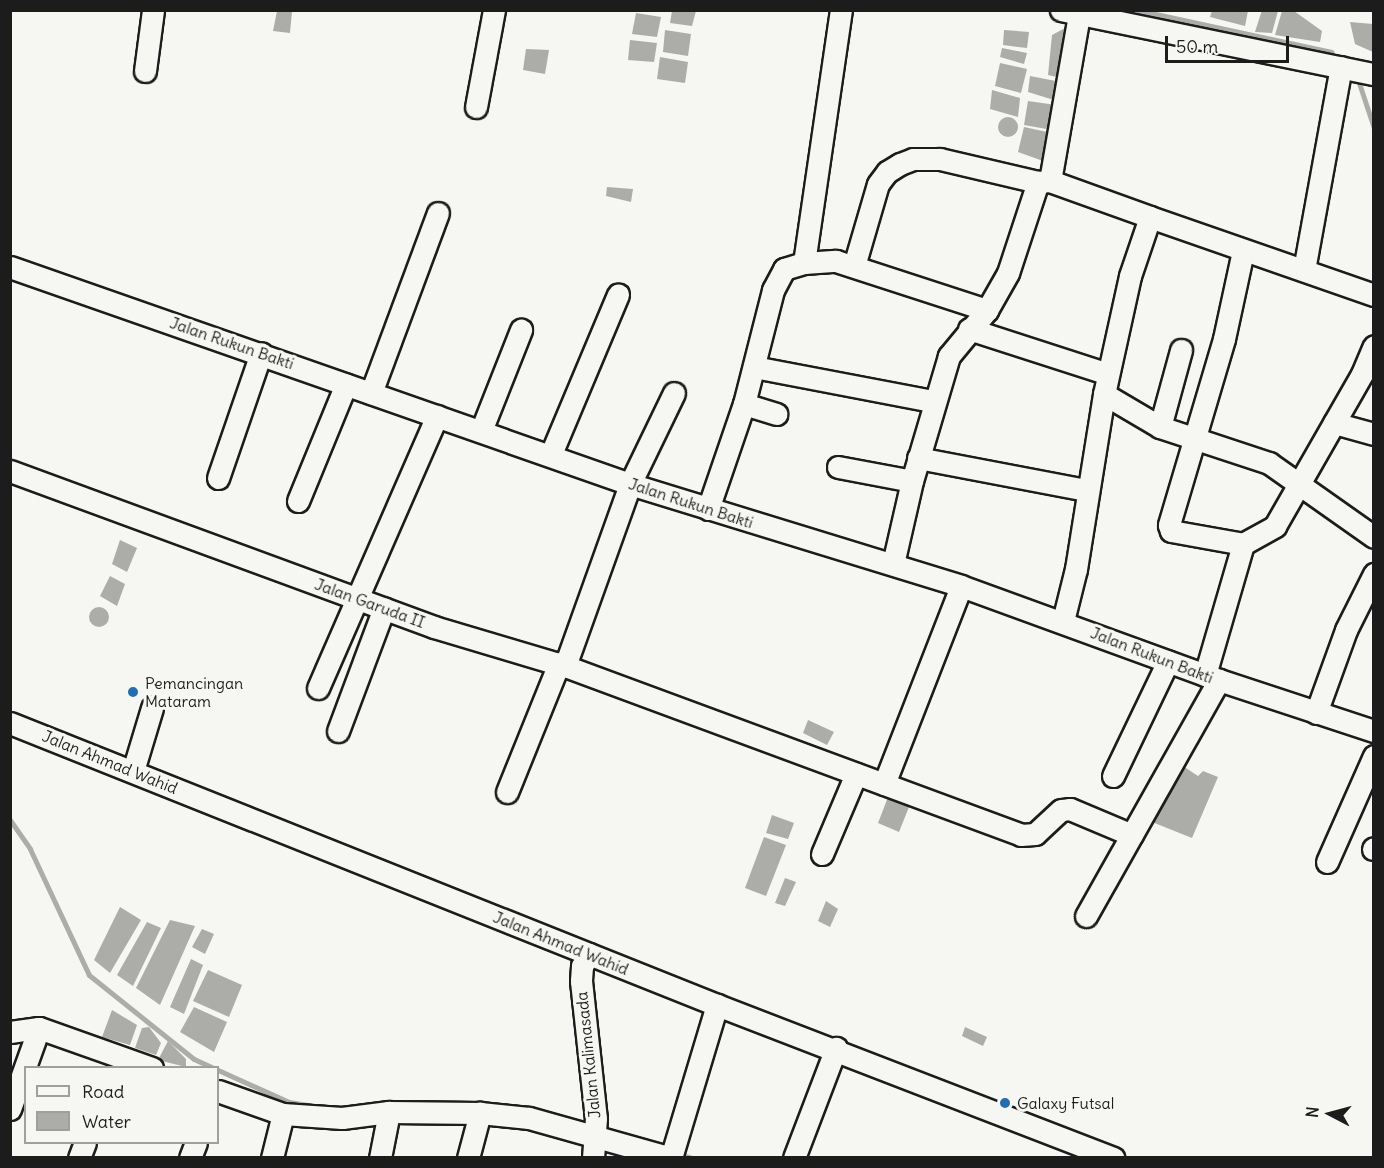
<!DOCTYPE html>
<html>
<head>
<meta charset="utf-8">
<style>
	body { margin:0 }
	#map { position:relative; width:1384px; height:1168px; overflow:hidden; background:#f6f6f2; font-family:Delius,sans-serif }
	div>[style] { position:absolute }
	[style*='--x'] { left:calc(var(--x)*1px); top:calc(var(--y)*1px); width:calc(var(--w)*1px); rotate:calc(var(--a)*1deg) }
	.water>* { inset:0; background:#acaca9 }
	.round { border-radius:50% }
	.stream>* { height:5px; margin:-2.5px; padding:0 2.5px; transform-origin:2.5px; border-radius:2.5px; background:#acaca9 }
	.roads { filter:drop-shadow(2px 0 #1c1c1c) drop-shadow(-2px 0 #1c1c1c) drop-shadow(0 2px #1c1c1c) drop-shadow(0 -2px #1c1c1c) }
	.minor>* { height:21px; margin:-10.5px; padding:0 10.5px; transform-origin:10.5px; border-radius:10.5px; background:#f6f6f2 }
	.dots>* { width:16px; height:16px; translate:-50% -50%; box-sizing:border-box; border:3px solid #f6f6f2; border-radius:50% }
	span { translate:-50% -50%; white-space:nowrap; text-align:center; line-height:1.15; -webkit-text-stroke:6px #f6f6f2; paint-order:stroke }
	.street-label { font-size:16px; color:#1c1c1c }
	.poi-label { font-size:16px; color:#1c1c1c }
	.left { translate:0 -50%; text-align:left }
	.frame { position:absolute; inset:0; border:12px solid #1c1c1c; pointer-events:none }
	.legend { position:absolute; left:24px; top:1066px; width:195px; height:78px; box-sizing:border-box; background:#f6f6f2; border:2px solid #9f9f9c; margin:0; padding:8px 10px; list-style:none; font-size:18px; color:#1c1c1c }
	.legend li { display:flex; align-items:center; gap:12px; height:30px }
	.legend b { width:30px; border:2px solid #9f9f9c }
	.north { position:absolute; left:1300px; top:1084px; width:60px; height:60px; -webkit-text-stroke:4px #f6f6f2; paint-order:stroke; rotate:276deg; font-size:16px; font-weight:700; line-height:24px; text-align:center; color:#1c1c1c }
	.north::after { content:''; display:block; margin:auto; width:21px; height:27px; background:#1c1c1c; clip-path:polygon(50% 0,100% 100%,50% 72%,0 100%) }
	.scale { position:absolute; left:1165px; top:36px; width:124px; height:27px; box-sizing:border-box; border:3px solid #1c1c1c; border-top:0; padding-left:8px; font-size:18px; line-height:21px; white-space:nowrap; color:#1c1c1c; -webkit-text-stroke:4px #f6f6f2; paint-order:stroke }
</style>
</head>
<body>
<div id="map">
	<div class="water">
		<div style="clip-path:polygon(1262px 10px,1278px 11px,1272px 33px,1255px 32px)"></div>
		<div style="clip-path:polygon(277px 11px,292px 11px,290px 33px,273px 31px)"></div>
		<div style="clip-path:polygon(672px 11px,696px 11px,692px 26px,670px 23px)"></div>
		<div style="clip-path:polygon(1212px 11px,1248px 11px,1245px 26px,1210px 17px)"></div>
		<div style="clip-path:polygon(1282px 11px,1294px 11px,1322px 31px,1320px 42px,1275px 35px)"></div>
		<div style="clip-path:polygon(636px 13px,661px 17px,657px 37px,632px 34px)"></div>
		<div style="clip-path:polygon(1350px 22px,1373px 24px,1373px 52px,1355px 44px)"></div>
		<div style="clip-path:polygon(1069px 26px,1061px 78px,1048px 75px,1052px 35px)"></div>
		<div style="clip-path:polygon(665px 30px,691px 34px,688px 56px,663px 52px)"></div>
		<div style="clip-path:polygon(1004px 30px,1029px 32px,1027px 48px,1003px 45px)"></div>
		<div style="clip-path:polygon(630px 40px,657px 43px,654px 62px,628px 60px)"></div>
		<div style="clip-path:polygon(1002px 48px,1027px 53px,1024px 64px,1000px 57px)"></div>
		<div style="clip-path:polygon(526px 49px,549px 50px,545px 74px,523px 70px)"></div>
		<div style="clip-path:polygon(660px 57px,688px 62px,685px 83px,657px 79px)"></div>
		<div style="clip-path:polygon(1000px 63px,1027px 69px,1021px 93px,995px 86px)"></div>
		<div style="clip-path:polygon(1030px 76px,1061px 82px,1057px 101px,1028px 92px)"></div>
		<div style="clip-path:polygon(992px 90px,1020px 98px,1018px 117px,990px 109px)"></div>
		<div style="clip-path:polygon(1028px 101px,1056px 105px,1052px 130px,1024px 125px)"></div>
		<div class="round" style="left:998px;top:117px;width:20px;height:20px"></div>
		<div style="clip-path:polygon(1024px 127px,1052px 133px,1046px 162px,1018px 152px)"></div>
		<div style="clip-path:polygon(607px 187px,633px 189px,631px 202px,606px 196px)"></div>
		<div style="clip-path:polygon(120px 540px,137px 548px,127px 572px,112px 564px)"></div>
		<div style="clip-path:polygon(110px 576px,125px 584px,117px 606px,100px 596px)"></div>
		<div class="round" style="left:89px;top:607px;width:20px;height:20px"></div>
		<div style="clip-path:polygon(808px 720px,834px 732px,827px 745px,803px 733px)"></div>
		<div style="clip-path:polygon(1183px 766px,1198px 776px,1203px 771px,1218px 777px,1192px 838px,1152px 822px)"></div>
		<div style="clip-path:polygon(890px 792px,911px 802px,899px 832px,878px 823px)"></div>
		<div style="clip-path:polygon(772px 815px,794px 823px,788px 839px,766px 833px)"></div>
		<div style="clip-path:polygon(764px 837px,786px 845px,766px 896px,745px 888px)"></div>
		<div style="clip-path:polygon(785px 878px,796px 882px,785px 906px,775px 903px)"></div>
		<div style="clip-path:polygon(826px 901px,838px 909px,830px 927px,818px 921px)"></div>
		<div style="clip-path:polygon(120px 907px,141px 920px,110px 973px,94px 960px)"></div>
		<div style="clip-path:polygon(170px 920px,195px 926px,160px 1005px,136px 988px)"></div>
		<div style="clip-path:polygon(147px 922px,161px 928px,133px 986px,117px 975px)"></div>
		<div style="clip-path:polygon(202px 929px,214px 934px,205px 954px,192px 947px)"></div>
		<div style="clip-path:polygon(191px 959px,203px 965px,184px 1014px,170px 1007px)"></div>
		<div style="clip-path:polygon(208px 970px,242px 985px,229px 1017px,193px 1001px)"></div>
		<div style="clip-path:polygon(194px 1007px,227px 1022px,214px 1052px,180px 1032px)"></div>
		<div style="clip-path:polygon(112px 1010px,137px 1025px,130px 1045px,102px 1037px)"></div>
		<div style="clip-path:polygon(149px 1027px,161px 1043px,156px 1055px,135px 1048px,142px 1028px)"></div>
		<div style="clip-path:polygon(965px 1027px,987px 1037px,983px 1046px,962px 1036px)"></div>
		<div style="clip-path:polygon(168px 1041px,186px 1059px,186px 1067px,158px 1060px)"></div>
	</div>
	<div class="stream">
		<div style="--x:1137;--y:10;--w:199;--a:12.2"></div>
		<div style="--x:1357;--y:77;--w:54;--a:71.6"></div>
		<div style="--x:10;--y:820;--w:35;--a:55"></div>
		<div style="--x:30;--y:849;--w:139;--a:64.9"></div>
		<div style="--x:89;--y:975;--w:134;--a:38.7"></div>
		<div style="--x:194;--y:1059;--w:21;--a:25"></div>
		<div style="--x:218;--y:1070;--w:78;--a:24.3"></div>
		<div style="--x:289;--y:1102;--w:25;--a:9"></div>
		<div style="--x:442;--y:1103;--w:26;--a:2"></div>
		<div style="--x:679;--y:1154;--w:14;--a:17"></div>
	</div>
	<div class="roads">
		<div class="minor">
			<div style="--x:1061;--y:10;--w:319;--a:11.6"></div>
			<div style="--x:145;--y:71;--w:62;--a:-82.5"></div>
			<div style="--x:476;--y:107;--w:99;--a:-79.5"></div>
			<div style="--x:1050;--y:181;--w:169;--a:-80.1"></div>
			<div style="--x:1243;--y:251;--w:90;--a:102.2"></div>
			<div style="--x:1224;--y:339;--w:194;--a:106.5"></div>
			<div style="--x:1169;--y:525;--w:6;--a:72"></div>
			<div style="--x:1171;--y:531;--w:73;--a:10.2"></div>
			<div style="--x:1243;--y:544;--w:37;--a:-29"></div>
			<div style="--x:1275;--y:526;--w:175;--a:-60.2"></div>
			<div style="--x:1362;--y:374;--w:30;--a:-67"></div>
			<div style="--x:804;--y:263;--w:256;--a:-81.7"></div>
			<div style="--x:854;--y:266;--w:85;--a:-73.7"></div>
			<div style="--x:878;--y:184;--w:15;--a:-53"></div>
			<div style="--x:887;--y:172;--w:15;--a:-32"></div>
			<div style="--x:900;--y:164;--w:14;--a:-21"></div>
			<div style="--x:913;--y:159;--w:27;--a:0"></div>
			<div style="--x:940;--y:159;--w:101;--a:13.2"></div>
			<div style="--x:10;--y:267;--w:657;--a:19.29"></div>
			<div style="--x:630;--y:484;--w:346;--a:17.1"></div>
			<div style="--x:961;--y:586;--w:275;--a:20"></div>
			<div style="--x:1219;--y:680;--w:163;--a:18.2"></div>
			<div style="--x:1304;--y:270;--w:206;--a:-79.7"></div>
			<div style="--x:1374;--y:295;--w:237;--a:-160.8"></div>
			<div style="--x:1150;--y:217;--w:62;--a:108.7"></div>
			<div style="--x:1130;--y:276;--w:121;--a:102.4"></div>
			<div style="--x:1104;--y:394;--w:65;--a:30.5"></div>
			<div style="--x:1160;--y:427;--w:115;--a:18.3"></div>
			<div style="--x:1269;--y:463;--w:128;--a:35.2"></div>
			<div style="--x:987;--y:310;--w:43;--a:-60.4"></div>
			<div style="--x:1008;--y:273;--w:96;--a:-71.8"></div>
			<div style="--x:1038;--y:182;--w:12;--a:-5"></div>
			<div style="--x:1050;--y:181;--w:106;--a:19.8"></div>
			<div style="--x:969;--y:329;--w:146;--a:17.9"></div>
			<div style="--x:754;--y:367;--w:182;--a:10.8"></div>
			<div style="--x:371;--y:393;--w:192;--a:-69.6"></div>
			<div style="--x:744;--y:404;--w:34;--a:17"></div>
			<div style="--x:1334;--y:423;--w:41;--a:15.4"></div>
			<div style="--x:1160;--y:427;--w:80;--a:-74.7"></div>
			<div style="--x:481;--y:431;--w:109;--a:-68.4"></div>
			<div style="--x:551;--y:454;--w:173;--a:-67.2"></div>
			<div style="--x:918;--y:458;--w:171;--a:10.8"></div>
			<div style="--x:838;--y:467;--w:75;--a:10.7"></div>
			<div style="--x:10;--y:471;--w:452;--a:20.2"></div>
			<div style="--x:434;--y:627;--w:137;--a:16.6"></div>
			<div style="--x:565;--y:666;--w:486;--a:20.3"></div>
			<div style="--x:1021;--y:835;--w:14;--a:-4"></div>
			<div style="--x:1035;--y:834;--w:35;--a:-43"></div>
			<div style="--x:1061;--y:810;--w:9;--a:-6"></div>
			<div style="--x:1070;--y:809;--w:67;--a:22.8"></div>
			<div style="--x:218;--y:478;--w:132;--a:-71"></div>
			<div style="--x:298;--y:501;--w:126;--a:-67.7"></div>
			<div style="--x:708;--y:509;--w:111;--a:-71.1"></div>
			<div style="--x:744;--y:404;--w:118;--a:-75.7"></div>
			<div style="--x:773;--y:290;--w:24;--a:-62"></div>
			<div style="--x:784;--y:269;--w:21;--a:-17"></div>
			<div style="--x:804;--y:263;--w:32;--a:-4"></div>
			<div style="--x:836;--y:261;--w:159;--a:18"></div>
			<div style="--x:987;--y:310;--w:60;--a:129.6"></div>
			<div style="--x:949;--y:356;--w:130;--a:106.5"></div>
			<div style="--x:912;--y:481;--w:85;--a:102.9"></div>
			<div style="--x:1063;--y:621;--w:54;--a:-76"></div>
			<div style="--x:1076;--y:569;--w:177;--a:-80.9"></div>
			<div style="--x:565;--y:666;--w:193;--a:-70.3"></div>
			<div style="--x:630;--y:484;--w:101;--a:-64.2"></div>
			<div style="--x:1205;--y:675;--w:136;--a:-73.8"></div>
			<div style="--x:318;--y:688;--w:297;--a:-66.4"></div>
			<div style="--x:1316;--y:713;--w:88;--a:-70.1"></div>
			<div style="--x:1346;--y:630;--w:63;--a:-63.4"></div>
			<div style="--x:10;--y:723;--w:761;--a:21.75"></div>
			<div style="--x:717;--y:1005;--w:425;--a:21.1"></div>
			<div style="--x:338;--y:731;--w:131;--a:-69.5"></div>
			<div style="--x:133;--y:771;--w:66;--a:-73.2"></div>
			<div style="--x:1113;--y:776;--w:127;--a:-64.4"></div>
			<div style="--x:884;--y:784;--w:212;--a:-68.7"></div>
			<div style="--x:507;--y:792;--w:139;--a:-68"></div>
			<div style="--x:1373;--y:849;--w:1;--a:-45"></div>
			<div style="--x:822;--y:854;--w:87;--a:-67"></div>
			<div style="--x:1327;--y:862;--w:116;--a:-66.1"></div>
			<div style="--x:1086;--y:916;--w:271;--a:-60.6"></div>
			<div style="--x:589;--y:954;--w:14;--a:120"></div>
			<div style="--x:582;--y:966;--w:15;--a:94"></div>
			<div style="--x:581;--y:981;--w:138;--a:83.8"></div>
			<div style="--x:596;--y:1118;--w:40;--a:94.3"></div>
			<div style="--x:10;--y:1032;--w:29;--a:-8"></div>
			<div style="--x:39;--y:1028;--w:120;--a:19.5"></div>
			<div style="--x:218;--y:1091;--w:69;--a:19.5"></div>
			<div style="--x:283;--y:1114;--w:59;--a:3.9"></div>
			<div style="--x:342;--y:1118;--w:47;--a:-7.3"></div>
			<div style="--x:389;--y:1112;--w:91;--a:0.6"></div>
			<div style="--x:480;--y:1113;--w:49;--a:5.8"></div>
			<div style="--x:529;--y:1118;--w:148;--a:15.7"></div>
			<div style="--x:10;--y:1109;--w:86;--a:-70.3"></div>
			<div style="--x:79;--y:1158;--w:17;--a:-69"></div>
			<div style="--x:190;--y:1158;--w:17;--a:-69"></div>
			<div style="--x:272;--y:1158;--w:45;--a:-76"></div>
			<div style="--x:380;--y:1158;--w:47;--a:-78.9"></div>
			<div style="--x:468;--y:1158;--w:47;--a:-75.1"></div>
			<div style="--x:671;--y:1158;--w:160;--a:-73.3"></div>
			<div style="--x:794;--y:1158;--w:118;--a:-69.1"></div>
		</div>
	</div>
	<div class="dots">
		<div style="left:133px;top:692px;background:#1f6fb2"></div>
		<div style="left:1005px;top:1103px;background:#1f6fb2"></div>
	</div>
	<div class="street-label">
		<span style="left:232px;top:343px;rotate:19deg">Jalan Rukun Bakti</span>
		<span style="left:691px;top:503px;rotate:18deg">Jalan Rukun Bakti</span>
		<span style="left:370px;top:603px;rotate:20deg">Jalan Garuda II</span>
		<span style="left:1152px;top:655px;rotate:21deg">Jalan Rukun Bakti</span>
		<span style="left:110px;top:762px;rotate:22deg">Jalan Ahmad Wahid</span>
		<span style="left:561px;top:943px;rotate:22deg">Jalan Ahmad Wahid</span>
		<span style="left:588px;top:1055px;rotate:-96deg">Jalan Kalimasada</span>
	</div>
	<div class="poi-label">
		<span class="left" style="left:145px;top:692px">Pemancingan<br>Mataram</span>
		<span class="left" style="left:1017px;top:1103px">Galaxy Futsal</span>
	</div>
	<div class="frame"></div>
	<ul class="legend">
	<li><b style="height:8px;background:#f6f6f2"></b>Road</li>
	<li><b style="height:16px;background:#acaca9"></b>Water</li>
	</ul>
	<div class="north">N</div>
	<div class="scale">50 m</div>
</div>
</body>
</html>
